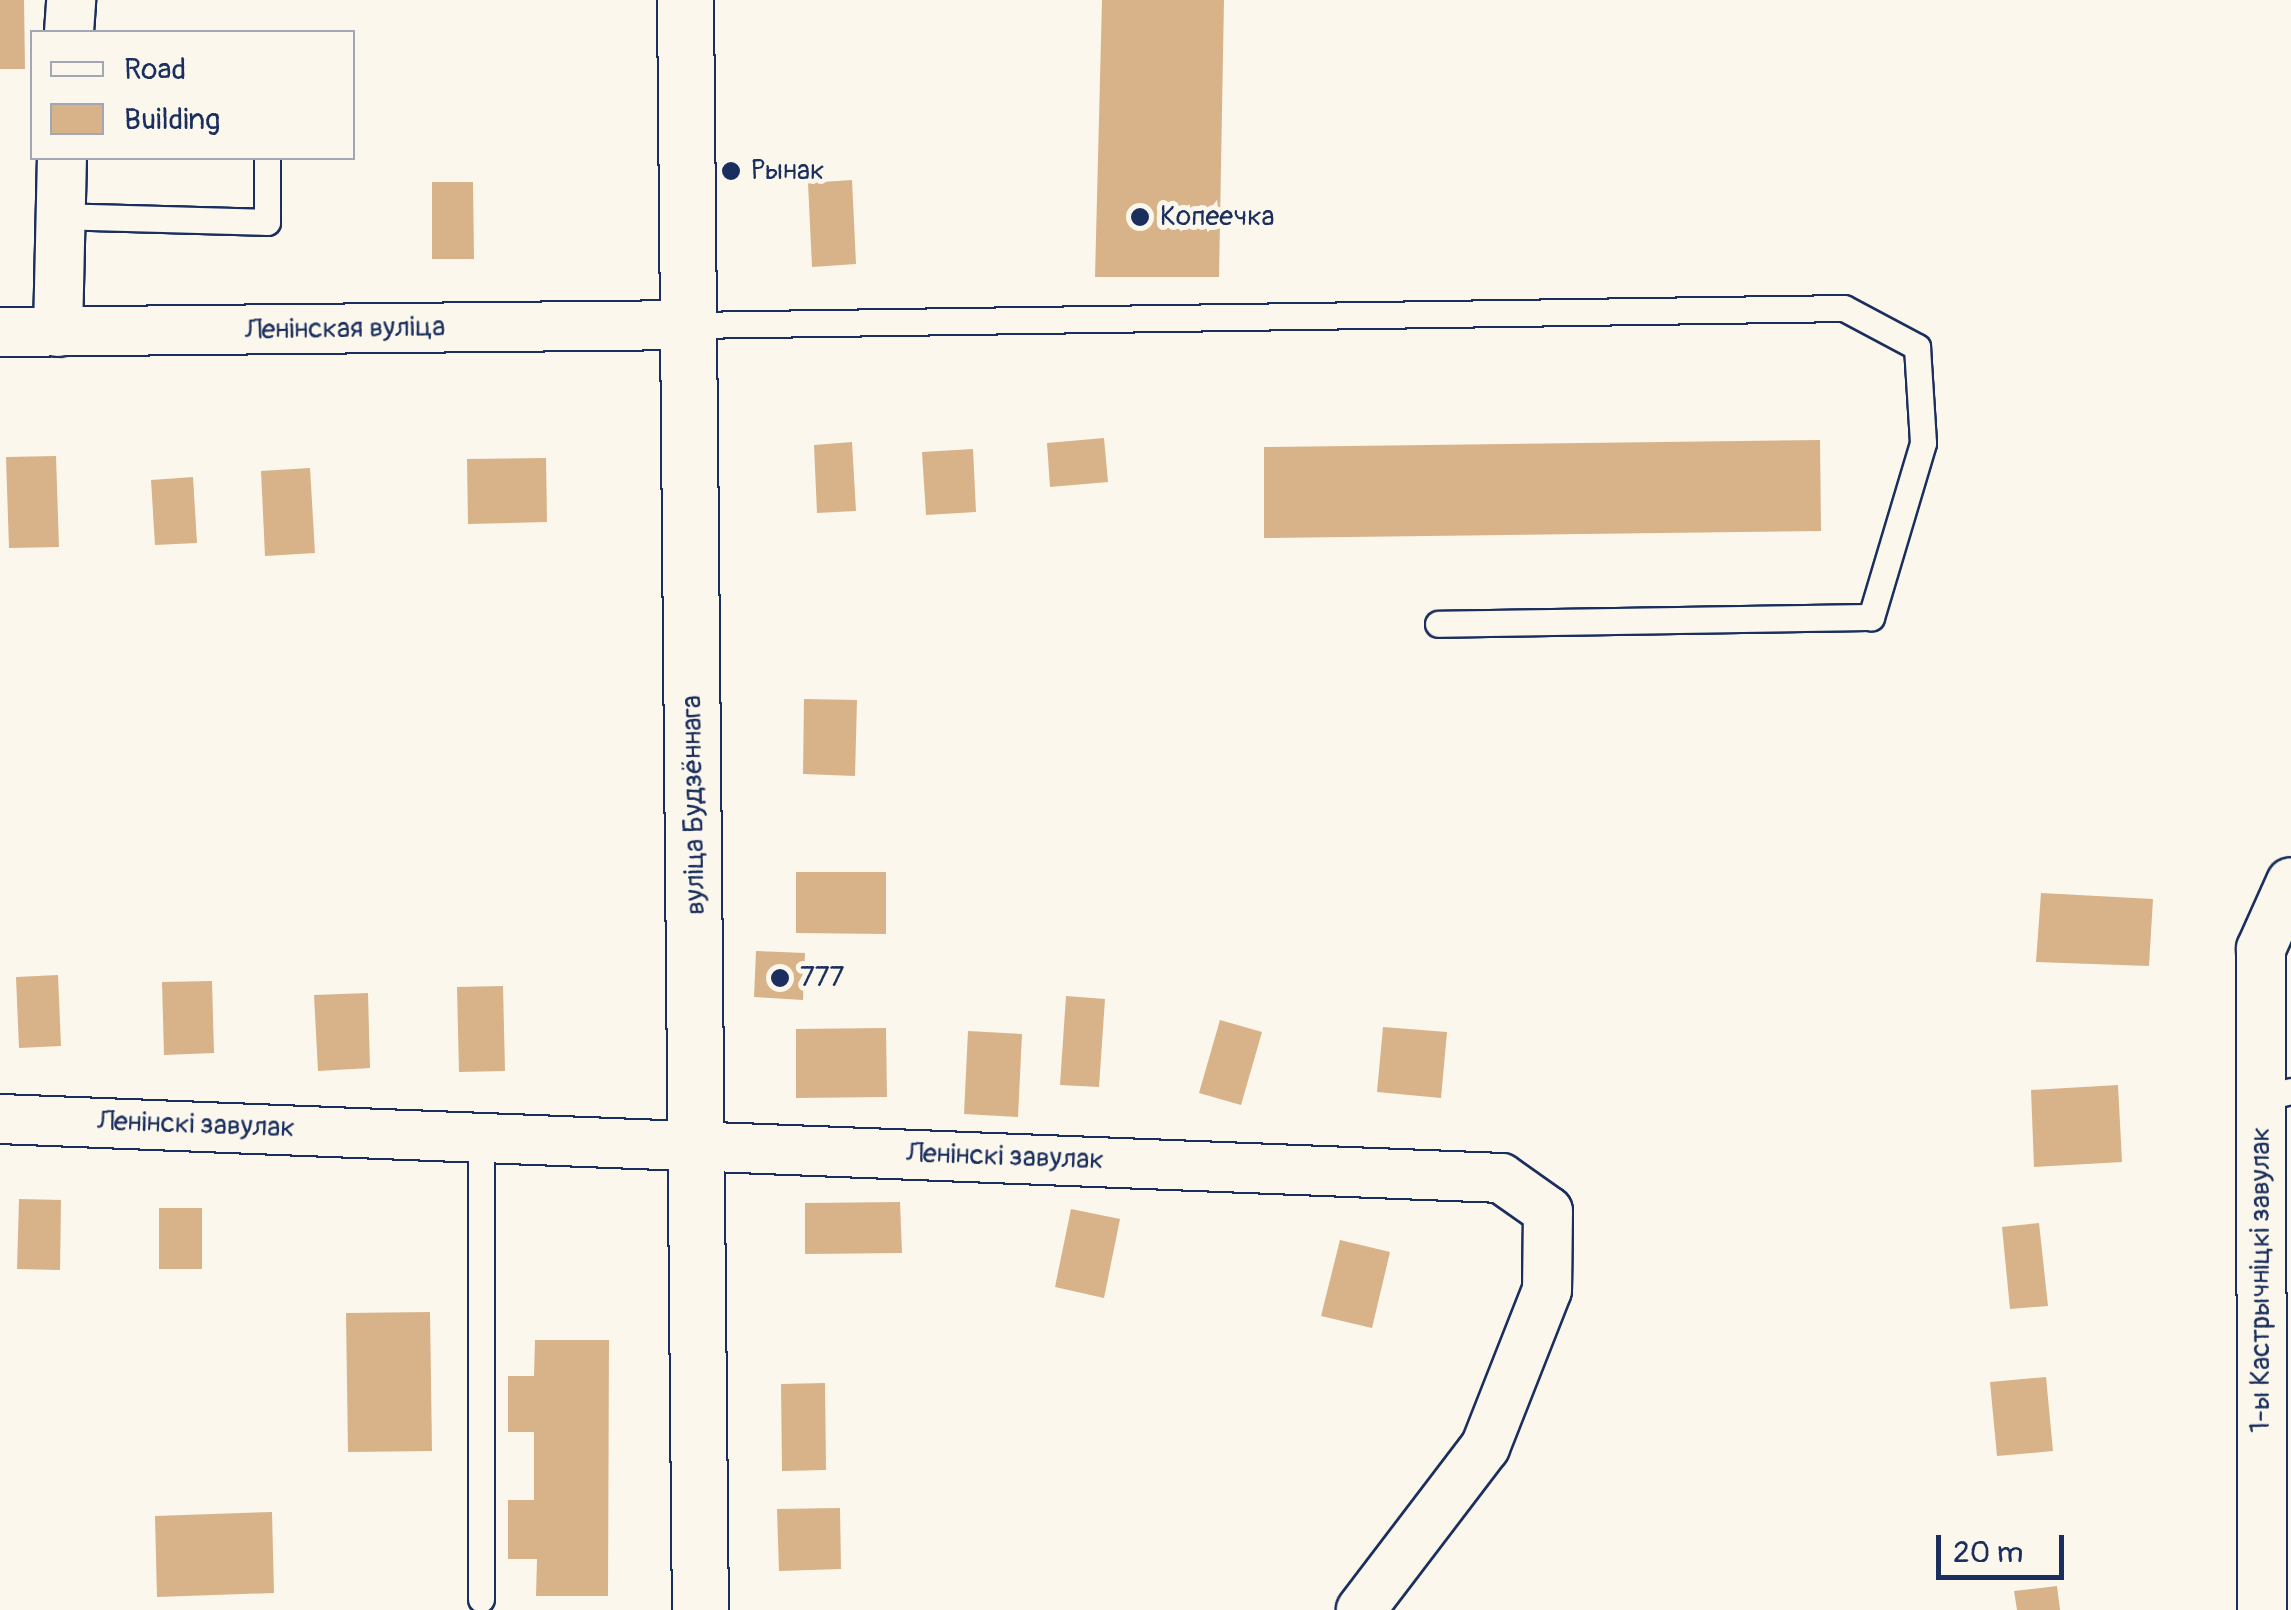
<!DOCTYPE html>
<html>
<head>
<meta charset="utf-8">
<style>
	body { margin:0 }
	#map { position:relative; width:2291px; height:1610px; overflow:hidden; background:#fbf7ec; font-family:Pangolin,sans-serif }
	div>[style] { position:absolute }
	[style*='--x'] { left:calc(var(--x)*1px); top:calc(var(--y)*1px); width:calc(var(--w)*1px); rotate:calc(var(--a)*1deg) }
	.building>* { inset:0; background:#d8b389 }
	.roads { filter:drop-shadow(2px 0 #1b2f5e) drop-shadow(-2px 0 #1b2f5e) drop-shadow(0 2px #1b2f5e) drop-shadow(0 -2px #1b2f5e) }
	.lane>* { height:25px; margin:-12.5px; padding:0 12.5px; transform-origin:12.5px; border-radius:12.5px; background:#fbf7ec }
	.street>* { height:48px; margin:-24px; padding:0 24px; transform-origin:24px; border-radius:24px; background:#fbf7ec }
	.secondary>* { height:55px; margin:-27.5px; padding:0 27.5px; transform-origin:27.5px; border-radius:27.5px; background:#fbf7ec }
	.dots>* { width:28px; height:28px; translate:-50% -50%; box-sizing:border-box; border:5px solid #fbf7ec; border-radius:50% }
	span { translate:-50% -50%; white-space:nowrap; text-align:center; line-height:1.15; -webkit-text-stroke:10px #fbf7ec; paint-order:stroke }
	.poi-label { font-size:28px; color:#1b2f5e }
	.left { translate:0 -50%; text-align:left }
	.street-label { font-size:28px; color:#1b2f5e }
	.legend { position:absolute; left:30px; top:30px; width:325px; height:130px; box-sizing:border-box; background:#fbf7ec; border:2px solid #a1a7b3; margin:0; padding:12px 18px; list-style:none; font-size:30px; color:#1b2f5e }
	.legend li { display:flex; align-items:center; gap:20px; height:50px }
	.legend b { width:50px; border:2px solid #a1a7b3 }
	.scale { position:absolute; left:1936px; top:1535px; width:128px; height:45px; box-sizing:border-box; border:5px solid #1b2f5e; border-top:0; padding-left:12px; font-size:30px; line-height:35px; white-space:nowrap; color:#1b2f5e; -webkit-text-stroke:8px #fbf7ec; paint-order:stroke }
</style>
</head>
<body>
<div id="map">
	<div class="building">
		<div style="clip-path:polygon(0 0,24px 0,25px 69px,0 69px)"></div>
		<div style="clip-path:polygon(1102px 0,1224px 0,1219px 277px,1095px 277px)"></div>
		<div style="clip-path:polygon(852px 180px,856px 264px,812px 267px,808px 183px)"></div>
		<div style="clip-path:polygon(432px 182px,473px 182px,474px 259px,432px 259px)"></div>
		<div style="clip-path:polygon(1104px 438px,1108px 482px,1050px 487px,1047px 443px)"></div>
		<div style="clip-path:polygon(1820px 440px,1821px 531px,1264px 538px,1264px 447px)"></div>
		<div style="clip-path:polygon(852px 442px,856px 511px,817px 513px,814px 445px)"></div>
		<div style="clip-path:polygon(973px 449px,976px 512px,926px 515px,922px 452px)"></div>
		<div style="clip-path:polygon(56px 456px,59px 547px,9px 548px,6px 457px)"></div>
		<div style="clip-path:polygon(546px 458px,547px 522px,468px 524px,467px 459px)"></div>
		<div style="clip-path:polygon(310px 468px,315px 553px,265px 556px,261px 471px)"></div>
		<div style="clip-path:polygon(193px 477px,197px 543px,155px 545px,151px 480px)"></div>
		<div style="clip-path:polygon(804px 699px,857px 700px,855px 776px,803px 774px)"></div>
		<div style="clip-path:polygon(796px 872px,886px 872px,886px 934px,796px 933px)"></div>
		<div style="clip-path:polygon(2041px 893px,2153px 899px,2149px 966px,2036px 962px)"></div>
		<div style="clip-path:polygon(756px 951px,805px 953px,803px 1000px,754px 997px)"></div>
		<div style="clip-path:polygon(58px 975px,61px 1046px,19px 1048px,16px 977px)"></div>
		<div style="clip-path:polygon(212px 981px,214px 1053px,164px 1055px,162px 982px)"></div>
		<div style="clip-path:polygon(503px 986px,505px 1071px,459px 1072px,457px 987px)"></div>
		<div style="clip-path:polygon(368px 993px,370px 1068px,318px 1071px,314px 995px)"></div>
		<div style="clip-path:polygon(1066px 996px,1105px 999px,1099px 1087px,1060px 1085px)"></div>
		<div style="clip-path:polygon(1220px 1020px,1262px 1032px,1241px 1105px,1199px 1093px)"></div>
		<div style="clip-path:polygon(1383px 1027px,1447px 1032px,1441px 1098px,1377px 1092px)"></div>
		<div style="clip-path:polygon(886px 1028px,887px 1097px,796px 1098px,796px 1029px)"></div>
		<div style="clip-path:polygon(968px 1031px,1022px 1034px,1018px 1117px,964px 1114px)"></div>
		<div style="clip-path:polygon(2118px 1085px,2122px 1162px,2034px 1167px,2031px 1090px)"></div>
		<div style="clip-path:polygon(19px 1199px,61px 1200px,60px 1270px,17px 1269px)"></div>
		<div style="clip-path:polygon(900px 1202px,902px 1253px,805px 1254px,805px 1203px)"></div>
		<div style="clip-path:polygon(159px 1208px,202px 1208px,202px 1269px,159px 1269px)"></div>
		<div style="clip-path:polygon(1071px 1209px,1120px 1219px,1104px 1298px,1055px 1287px)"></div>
		<div style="clip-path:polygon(2039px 1223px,2048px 1306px,2010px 1309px,2002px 1227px)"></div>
		<div style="clip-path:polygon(1340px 1240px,1390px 1252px,1372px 1328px,1321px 1316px)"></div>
		<div style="clip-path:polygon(430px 1312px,432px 1451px,348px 1452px,346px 1313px)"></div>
		<div style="clip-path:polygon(535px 1340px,609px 1340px,608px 1596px,536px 1596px,537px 1559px,508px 1559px,508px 1500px,534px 1500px,534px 1432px,508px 1432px,508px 1376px,534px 1376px)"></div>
		<div style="clip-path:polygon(2046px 1377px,2053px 1451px,1997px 1456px,1990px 1382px)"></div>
		<div style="clip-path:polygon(825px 1383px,826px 1470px,782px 1471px,781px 1384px)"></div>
		<div style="clip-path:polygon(840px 1508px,841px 1569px,779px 1571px,777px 1509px)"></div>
		<div style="clip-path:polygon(272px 1512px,274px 1593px,157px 1597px,155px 1516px)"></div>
		<div style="clip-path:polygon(2057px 1586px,2060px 1610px,2017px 1610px,2014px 1591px)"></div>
	</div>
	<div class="roads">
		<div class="lane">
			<div style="--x:58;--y:216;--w:209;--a:1.6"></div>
			<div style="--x:267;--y:222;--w:64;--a:-90"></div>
			<div style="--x:689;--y:325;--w:1155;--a:-0.84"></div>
			<div style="--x:1844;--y:308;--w:83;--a:28.1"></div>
			<div style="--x:1917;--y:347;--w:96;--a:86.4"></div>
			<div style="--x:1923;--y:443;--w:182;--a:106.6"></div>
			<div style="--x:1871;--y:617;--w:433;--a:179.1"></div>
			<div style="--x:2261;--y:1098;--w:31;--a:-13"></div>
			<div style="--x:481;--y:1599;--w:466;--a:-90"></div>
		</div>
		<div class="street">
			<div style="--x:69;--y:32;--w:32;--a:-86"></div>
			<div style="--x:0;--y:332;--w:689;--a:-0.58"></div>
			<div style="--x:58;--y:332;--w:174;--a:-88.7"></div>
			<div style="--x:0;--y:1119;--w:1502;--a:2.25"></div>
			<div style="--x:1501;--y:1178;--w:57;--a:35.1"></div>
			<div style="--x:1548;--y:1211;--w:79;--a:90.7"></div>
			<div style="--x:1547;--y:1290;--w:169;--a:111.5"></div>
			<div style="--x:1485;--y:1447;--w:205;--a:127.3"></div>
			<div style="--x:2262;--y:1610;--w:661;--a:-90.09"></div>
			<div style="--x:2261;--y:949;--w:73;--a:-65.9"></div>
		</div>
		<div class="secondary">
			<div style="--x:685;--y:0;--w:1610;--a:89.47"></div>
		</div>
	</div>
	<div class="dots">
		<div style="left:731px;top:171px;background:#1b2f5e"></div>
		<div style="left:1140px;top:217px;background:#1b2f5e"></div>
		<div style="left:780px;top:978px;background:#1b2f5e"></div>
	</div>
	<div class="poi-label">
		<span class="left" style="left:751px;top:171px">Рынак</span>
		<span class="left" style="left:1160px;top:217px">Копеечка</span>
		<span class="left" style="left:800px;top:978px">777</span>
	</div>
	<div class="street-label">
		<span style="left:345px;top:329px;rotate:-1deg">Ленінская вуліца</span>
		<span style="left:694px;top:805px;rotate:-91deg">вуліца Будзённага</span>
		<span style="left:196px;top:1125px;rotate:2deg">Ленінскі завулак</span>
		<span style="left:1005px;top:1157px;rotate:2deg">Ленінскі завулак</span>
		<span style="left:2261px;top:1280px;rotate:-90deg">1-ы Кастрычніцкі завулак</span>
	</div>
	<ul class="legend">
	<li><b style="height:12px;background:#fbf7ec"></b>Road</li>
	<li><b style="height:28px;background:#d8b389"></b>Building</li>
	</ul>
	<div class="scale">20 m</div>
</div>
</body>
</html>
